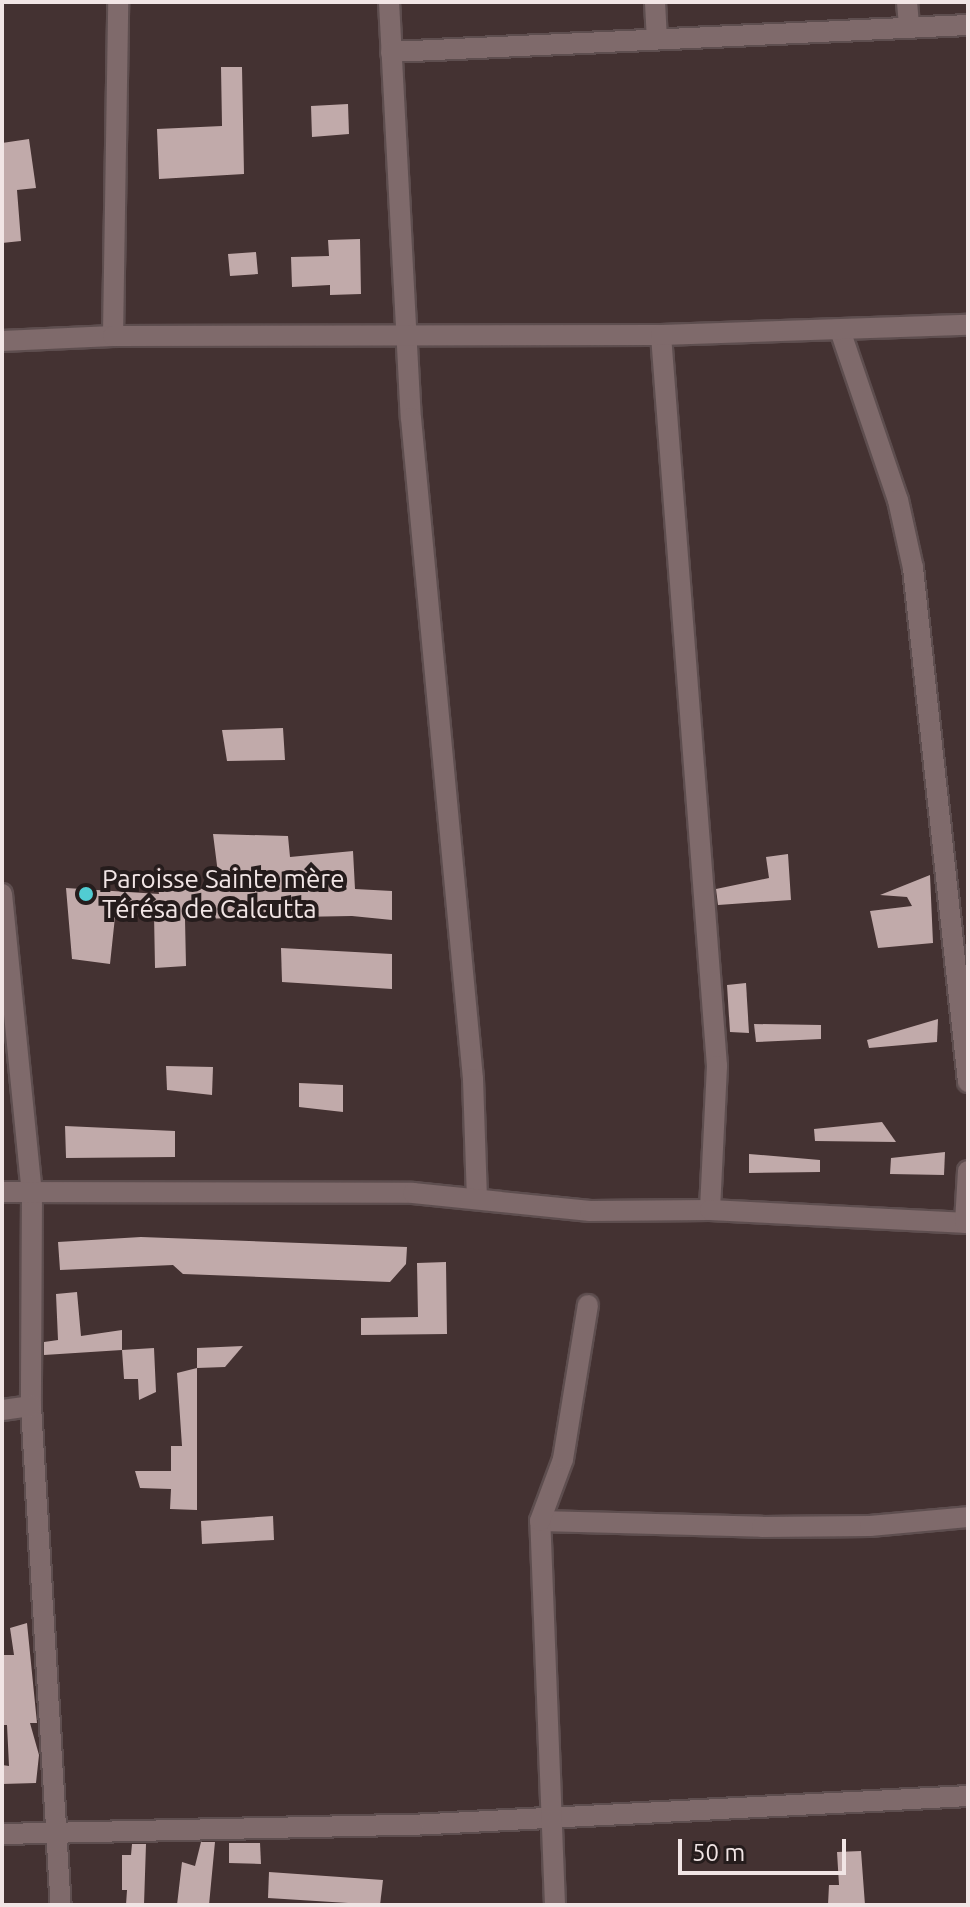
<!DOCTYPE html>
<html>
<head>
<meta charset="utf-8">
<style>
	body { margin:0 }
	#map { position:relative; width:970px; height:1907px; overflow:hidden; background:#443232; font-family:Ubuntu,sans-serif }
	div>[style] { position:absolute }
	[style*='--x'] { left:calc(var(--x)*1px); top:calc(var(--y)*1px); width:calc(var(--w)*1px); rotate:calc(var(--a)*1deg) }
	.building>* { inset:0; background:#c1aaaa }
	.roads { filter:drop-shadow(2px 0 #5e4e4f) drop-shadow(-2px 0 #5e4e4f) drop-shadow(0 2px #5e4e4f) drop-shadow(0 -2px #5e4e4f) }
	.street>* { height:20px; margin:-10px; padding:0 10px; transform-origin:10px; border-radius:10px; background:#7f6a6b }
	.dots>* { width:22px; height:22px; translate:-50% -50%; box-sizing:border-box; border:4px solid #251c1c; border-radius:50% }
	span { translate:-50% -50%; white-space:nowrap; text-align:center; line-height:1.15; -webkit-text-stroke:8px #251c1c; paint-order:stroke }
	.poi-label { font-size:26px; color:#f1e5e5 }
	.left { translate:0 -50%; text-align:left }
	.frame { position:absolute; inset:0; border:4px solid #f1e5e5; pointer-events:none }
	.scale { position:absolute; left:678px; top:1839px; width:168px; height:36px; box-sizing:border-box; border:4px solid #f1e5e5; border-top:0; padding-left:10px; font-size:24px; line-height:28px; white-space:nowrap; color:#f1e5e5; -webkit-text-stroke:6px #251c1c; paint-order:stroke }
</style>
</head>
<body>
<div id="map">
	<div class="building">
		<div style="clip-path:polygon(221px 67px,242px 67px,244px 174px,159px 179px,157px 129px,222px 126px)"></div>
		<div style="clip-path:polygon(348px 104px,349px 134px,312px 137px,311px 106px)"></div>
		<div style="clip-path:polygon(29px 139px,36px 188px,17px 190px,21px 241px,2px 243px,2px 143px)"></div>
		<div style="clip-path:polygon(360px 239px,361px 294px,330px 295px,330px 285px,292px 287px,291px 257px,329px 256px,328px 240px)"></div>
		<div style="clip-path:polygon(256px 252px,258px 274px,230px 276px,228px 254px)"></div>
		<div style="clip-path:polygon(283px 728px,285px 760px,227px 761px,222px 730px)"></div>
		<div style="clip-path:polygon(213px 834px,288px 836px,290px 857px,353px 851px,355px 889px,392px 891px,392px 920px,352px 916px,185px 919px,186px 966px,155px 968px,154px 914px,115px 917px,110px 964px,72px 959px,66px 888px,159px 894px,158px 888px,220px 889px)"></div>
		<div style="clip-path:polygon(788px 854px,791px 900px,718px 905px,716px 889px,769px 878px,766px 857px)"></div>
		<div style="clip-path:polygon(930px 875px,933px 943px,878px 948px,870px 911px,912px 906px,907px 897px,880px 895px)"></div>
		<div style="clip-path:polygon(281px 948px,392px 954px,392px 989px,282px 982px)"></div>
		<div style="clip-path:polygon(746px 983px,749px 1033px,730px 1032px,727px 985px)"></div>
		<div style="clip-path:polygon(938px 1019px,937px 1042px,869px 1048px,867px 1040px)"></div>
		<div style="clip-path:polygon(754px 1024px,821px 1025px,821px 1039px,756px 1042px)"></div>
		<div style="clip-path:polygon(166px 1066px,213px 1067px,212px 1095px,167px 1090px)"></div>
		<div style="clip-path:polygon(299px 1083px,343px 1085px,343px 1112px,299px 1107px)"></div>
		<div style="clip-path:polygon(882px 1122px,896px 1142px,815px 1141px,814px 1129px)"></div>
		<div style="clip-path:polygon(65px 1126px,175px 1131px,175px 1157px,66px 1158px)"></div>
		<div style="clip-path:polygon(945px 1152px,944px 1175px,890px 1174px,891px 1158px)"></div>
		<div style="clip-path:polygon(749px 1154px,820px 1160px,820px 1172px,749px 1173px)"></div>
		<div style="clip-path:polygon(141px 1237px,407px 1247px,406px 1264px,390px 1282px,183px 1274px,173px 1265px,60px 1270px,58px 1242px)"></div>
		<div style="clip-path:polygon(446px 1262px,447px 1334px,361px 1335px,361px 1318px,418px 1317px,417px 1263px)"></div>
		<div style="clip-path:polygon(77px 1292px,81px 1336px,122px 1330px,122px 1350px,154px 1348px,156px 1392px,139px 1400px,138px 1379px,124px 1379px,122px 1350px,44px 1355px,44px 1342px,58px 1340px,56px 1294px)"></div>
		<div style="clip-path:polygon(243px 1346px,225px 1367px,197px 1368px,197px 1348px)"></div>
		<div style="clip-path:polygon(197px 1368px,197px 1510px,170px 1509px,171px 1489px,140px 1488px,135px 1471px,171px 1471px,171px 1446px,182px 1446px,177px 1373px)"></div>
		<div style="clip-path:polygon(273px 1516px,274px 1540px,202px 1544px,201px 1521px)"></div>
		<div style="clip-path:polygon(27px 1623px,37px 1723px,30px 1723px,39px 1755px,36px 1783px,2px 1784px,2px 1765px,9px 1766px,7px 1725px,2px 1725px,2px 1655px,14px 1655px,10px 1628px)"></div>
		<div style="clip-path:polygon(201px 1842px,215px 1842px,209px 1905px,177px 1905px,182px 1862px,195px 1866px)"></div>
		<div style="clip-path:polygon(229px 1843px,260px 1843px,261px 1864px,229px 1863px)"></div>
		<div style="clip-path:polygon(132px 1844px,146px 1844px,144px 1905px,126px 1905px,127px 1890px,122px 1890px,122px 1855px,131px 1855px)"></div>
		<div style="clip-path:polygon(861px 1851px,865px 1905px,828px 1905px,829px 1885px,839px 1885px,837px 1852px)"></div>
		<div style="clip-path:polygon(269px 1872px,383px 1880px,380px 1905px,268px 1898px)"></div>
	</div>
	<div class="roads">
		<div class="street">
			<div style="--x:389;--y:2;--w:417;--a:87"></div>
			<div style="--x:411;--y:418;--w:664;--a:84.64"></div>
			<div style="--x:473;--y:1079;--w:118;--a:88.1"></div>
			<div style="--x:655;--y:2;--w:36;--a:87"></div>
			<div style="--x:907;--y:2;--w:25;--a:85"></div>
			<div style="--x:391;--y:52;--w:578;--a:-2.68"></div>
			<div style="--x:840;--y:330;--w:180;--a:71.2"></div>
			<div style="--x:898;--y:500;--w:70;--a:77.6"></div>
			<div style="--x:913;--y:568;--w:517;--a:83.89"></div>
			<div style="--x:661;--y:335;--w:733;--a:85.62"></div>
			<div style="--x:717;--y:1066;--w:144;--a:92.8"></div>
			<div style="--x:113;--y:336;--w:334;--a:-89.1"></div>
			<div style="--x:2;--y:341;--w:111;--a:-2.6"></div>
			<div style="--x:113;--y:336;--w:548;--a:-0.1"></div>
			<div style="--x:661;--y:335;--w:307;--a:-1.9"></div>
			<div style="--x:2;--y:894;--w:301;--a:84.3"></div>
			<div style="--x:32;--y:1193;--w:213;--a:90.3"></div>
			<div style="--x:31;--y:1406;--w:500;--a:86.6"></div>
			<div style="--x:2;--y:1192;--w:411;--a:0.1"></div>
			<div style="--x:413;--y:1193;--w:178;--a:5.8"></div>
			<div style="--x:590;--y:1211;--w:120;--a:-0.5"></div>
			<div style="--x:710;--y:1210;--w:258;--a:2.9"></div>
			<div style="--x:965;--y:1223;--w:52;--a:-86.7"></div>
			<div style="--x:2;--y:1410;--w:29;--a:-8"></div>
			<div style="--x:540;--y:1521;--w:222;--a:1.5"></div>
			<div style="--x:762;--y:1527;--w:108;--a:-0.5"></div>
			<div style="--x:870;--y:1526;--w:98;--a:-5.2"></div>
			<div style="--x:2;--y:1834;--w:429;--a:-1.3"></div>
			<div style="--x:431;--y:1824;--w:538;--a:-2.98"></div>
			<div style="--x:555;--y:1905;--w:384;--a:-92.2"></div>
			<div style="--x:540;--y:1521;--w:66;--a:-69.6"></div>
			<div style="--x:563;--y:1459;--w:156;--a:-80.8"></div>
		</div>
	</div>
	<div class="dots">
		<div style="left:86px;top:894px;background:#51ccd2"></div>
	</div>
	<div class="poi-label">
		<span class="left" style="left:102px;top:894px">Paroisse Sainte mère<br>Térésa de Calcutta</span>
	</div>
	<div class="frame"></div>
	<div class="scale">50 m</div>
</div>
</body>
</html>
